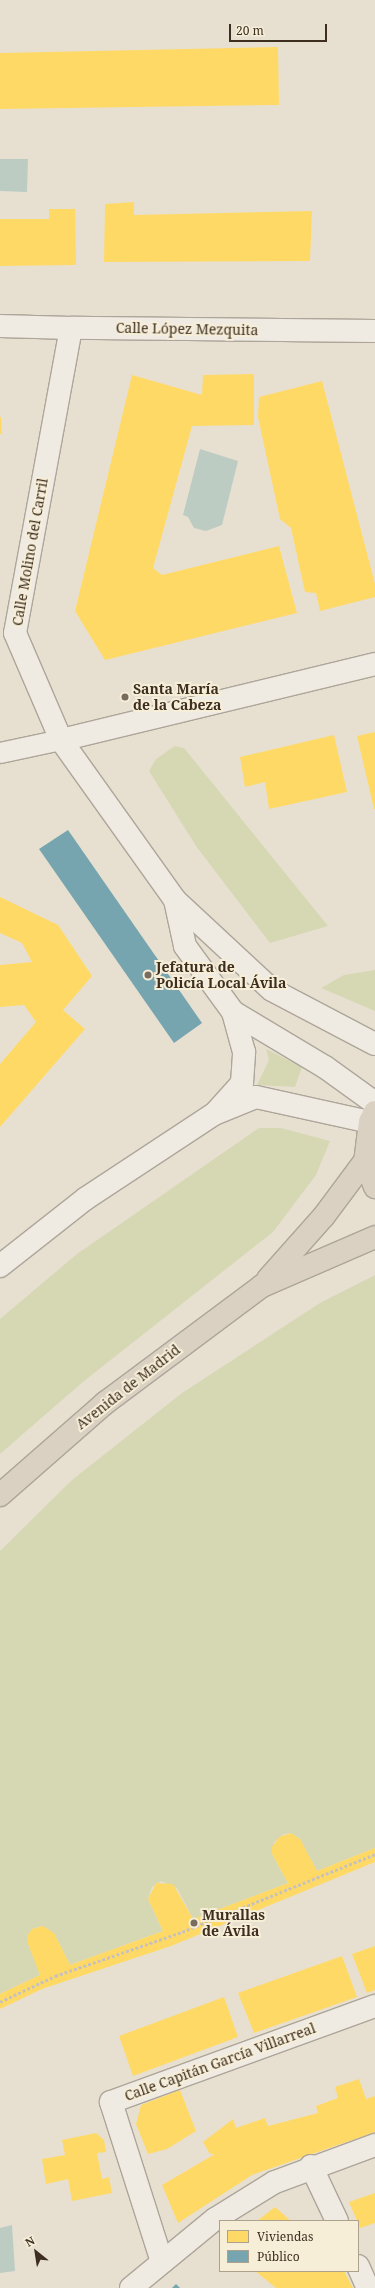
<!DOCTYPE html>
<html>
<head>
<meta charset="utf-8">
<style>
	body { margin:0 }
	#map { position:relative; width:375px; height:2288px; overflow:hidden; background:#e7e0d1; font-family:"Noto Serif",serif }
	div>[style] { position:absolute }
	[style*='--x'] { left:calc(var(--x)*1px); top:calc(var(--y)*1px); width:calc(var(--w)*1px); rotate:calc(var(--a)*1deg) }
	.green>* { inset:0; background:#d6d7b3 }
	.water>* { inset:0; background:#bcccc2 }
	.homes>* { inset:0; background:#ffd966 }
	.public>* { inset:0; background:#76a5af }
	.path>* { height:2.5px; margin-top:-1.25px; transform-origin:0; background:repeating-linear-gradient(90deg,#c8c2b9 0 3px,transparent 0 5px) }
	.roads { filter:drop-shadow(1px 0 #ada599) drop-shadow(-1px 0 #ada599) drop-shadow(0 1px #ada599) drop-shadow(0 -1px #ada599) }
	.lane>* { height:20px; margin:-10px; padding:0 10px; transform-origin:10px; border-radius:10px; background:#efebe3 }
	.street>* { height:22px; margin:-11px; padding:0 11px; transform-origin:11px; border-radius:11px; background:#efebe3 }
	.secondary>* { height:22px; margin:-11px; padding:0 11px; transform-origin:11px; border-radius:11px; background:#efebe3 }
	.highway>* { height:22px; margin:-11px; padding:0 11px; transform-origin:11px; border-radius:11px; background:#dad1c2 }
	.dots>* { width:11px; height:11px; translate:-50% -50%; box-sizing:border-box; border:2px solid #f7eed8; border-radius:50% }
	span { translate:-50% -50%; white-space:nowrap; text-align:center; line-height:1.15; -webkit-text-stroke:4px #f7eed8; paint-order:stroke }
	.street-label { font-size:14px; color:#3d2e20 }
	.poi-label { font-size:14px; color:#3d2e20; font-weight:700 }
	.left { translate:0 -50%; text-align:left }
	.legend { position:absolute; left:219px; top:2220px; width:140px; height:52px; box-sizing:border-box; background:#f7eed8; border:1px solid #ada18e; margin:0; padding:5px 7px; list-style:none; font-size:12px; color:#3d2e20 }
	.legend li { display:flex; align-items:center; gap:8px; height:20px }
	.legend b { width:20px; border:1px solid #ada18e }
	.north { position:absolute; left:16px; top:2232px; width:40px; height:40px; -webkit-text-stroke:3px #f7eed8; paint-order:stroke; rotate:330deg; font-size:11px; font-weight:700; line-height:16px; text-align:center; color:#3d2e20 }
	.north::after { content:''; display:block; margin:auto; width:14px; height:18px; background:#3d2e20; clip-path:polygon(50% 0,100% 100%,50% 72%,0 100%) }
	.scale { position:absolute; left:229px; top:24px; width:98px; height:18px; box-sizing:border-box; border:2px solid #3d2e20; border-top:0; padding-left:5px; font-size:12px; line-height:14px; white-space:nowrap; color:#3d2e20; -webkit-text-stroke:3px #f7eed8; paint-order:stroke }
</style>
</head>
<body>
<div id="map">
	<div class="green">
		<div style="clip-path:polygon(175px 746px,184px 748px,328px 926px,270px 943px,196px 846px,149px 771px,156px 759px)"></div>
		<div style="clip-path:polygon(375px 970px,375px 1011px,321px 988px,344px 975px)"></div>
		<div style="clip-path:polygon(266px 1049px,302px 1067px,295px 1087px,257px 1085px,269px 1060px)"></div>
		<div style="clip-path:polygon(259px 1128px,281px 1128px,330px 1141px,316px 1175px,273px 1232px,84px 1381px,0 1454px,0 1319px,77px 1254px)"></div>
		<div style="clip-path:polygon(375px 1275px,375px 1848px,317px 1871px,300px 1839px,291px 1833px,284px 1834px,274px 1842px,272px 1854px,288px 1883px,193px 1919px,177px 1888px,161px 1881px,152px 1887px,148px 1899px,163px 1931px,70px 1965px,54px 1933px,37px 1927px,27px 1936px,40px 1975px,0 1994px,0 1551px,72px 1480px,182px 1393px,320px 1303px)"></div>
	</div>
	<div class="water">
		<div style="clip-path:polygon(0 159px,28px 159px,27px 192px,0 191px)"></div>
		<div style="clip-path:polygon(200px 449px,238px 461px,222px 525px,206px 531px,194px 528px,188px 517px,183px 515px)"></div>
		<div style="clip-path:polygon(12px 2225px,15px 2271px,0 2273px,0 2228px)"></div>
	</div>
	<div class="homes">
		<div style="clip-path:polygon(278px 47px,279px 105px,0 109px,0 53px)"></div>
		<div style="clip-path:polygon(134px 202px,134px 215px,312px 211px,310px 261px,104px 262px,105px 204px)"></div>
		<div style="clip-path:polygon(49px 209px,75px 209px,76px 265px,0 266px,0 219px,49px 219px)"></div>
		<div style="clip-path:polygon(254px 374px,254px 425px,192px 426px,153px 568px,162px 575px,279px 546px,297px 613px,105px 660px,75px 611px,132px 375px,202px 395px,203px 375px)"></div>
		<div style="clip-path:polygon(322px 381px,375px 584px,375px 597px,320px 611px,316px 593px,305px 592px,291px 528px,280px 519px,258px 417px,259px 397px)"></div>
		<div style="clip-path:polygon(0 417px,1px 417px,2px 434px,0 434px)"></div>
		<div style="clip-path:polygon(375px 732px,375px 809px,374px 809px,357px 736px)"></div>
		<div style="clip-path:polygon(334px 735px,347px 792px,269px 809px,265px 782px,245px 787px,240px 757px)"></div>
		<div style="clip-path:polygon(0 897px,58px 925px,92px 976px,63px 1010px,85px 1029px,0 1127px,0 1064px,36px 1022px,24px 1005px,0 1007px,0 965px,32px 962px,22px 943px,0 933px)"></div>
		<div style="clip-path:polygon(291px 1833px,300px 1839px,317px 1871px,375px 1848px,375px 1862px,171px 1946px,42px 1989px,0 2009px,0 1994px,40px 1975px,28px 1944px,27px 1936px,32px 1929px,43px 1926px,54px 1933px,70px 1965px,163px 1931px,148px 1899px,156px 1883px,173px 1884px,193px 1919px,288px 1883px,272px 1854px,272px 1847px,279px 1837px)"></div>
		<div style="clip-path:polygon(375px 1946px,375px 1990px,367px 1993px,352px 1954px)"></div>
		<div style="clip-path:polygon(342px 1956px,357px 1997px,254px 2033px,238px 1993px)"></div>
		<div style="clip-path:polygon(224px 1997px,238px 2037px,133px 2076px,119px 2036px)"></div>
		<div style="clip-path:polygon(359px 2079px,366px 2099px,375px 2096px,375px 2132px,252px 2175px,178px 2223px,162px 2185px,215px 2154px,210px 2154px,203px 2142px,233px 2119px,236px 2128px,265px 2118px,268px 2126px,318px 2113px,316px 2106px,338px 2098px,335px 2087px)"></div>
		<div style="clip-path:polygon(180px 2090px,196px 2131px,167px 2149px,148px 2154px,136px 2124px,141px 2105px)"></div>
		<div style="clip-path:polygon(96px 2133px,104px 2140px,106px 2152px,97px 2153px,102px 2179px,109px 2177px,112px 2193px,72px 2201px,68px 2179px,46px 2184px,42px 2159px,65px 2155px,62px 2140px)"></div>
		<div style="clip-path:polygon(375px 2193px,375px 2223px,360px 2228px,349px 2202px)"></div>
		<div style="clip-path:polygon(275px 2207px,291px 2221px,257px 2221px)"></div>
		<div style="clip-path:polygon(255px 2271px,344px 2271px,353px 2288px,276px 2288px)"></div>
	</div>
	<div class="public">
		<div style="clip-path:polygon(68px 830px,202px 1023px,174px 1043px,39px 849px)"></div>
		<div style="clip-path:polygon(176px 2284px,180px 2288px,172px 2288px)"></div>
	</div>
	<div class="path">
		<div style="--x:0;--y:2002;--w:61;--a:-25.3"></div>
		<div style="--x:55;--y:1976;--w:134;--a:-19.1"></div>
		<div style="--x:182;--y:1932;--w:208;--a:-22"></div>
	</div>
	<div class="roads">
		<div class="lane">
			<div style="--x:0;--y:753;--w:62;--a:-12"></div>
		</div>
		<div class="street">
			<div style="--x:0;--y:326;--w:71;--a:1.6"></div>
			<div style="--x:216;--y:1112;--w:39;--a:-48"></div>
			<div style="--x:242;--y:1083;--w:31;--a:-86"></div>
			<div style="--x:244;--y:1052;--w:41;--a:-105.4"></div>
			<div style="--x:0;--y:1266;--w:108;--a:-38.2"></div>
			<div style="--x:85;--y:1199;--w:154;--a:-33.4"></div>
			<div style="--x:214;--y:1114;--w:45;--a:-22"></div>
			<div style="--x:256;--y:1097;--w:117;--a:12.4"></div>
			<div style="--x:311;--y:2166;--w:61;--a:64.7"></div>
			<div style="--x:162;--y:2262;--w:168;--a:-107.7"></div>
			<div style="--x:111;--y:2102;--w:281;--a:-20"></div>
			<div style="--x:358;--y:2266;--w:24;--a:66"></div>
			<div style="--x:131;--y:2288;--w:109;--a:-39.4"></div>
			<div style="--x:215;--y:2219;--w:70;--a:-31.7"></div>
			<div style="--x:275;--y:2182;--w:107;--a:-20.3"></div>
		</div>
		<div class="secondary">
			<div style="--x:375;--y:331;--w:304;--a:-179.4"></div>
			<div style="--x:71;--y:328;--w:310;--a:100.4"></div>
			<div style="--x:15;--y:633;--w:116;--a:66.7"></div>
			<div style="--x:61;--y:740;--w:196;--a:54.5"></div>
			<div style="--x:175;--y:900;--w:132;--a:42.9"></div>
			<div style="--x:272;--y:990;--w:116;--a:27.7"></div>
			<div style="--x:61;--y:740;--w:323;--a:-13.6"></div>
			<div style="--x:175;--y:900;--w:47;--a:77.7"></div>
			<div style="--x:185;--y:946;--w:82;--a:54"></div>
			<div style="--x:233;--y:1012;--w:107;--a:30.9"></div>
			<div style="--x:325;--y:1067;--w:62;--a:35.8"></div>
		</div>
		<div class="highway">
			<div style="--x:375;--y:1112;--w:11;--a:117"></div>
			<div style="--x:370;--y:1122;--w:39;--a:97"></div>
			<div style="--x:365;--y:1161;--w:28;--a:69"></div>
			<div style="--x:268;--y:1279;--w:84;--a:-48.4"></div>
			<div style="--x:324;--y:1216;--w:69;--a:-53.3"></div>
			<div style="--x:0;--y:1495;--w:140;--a:-41.2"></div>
			<div style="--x:105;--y:1403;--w:196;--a:-36.7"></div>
			<div style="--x:262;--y:1286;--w:123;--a:-23.4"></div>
		</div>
	</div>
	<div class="dots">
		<div style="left:125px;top:697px;background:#786c5e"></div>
		<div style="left:148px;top:975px;background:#786c5e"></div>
		<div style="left:194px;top:1923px;background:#786c5e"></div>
	</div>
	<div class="street-label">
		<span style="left:187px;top:329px;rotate:1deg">Calle López Mezquita</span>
		<span style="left:30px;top:552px;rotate:-80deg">Calle Molino del Carril</span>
		<span style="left:128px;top:1387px;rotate:-38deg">Avenida de Madrid</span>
		<span style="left:220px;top:2062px;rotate:-20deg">Calle Capitán García Villarreal</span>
	</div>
	<div class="poi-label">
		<span class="left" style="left:133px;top:697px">Santa María<br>de la Cabeza</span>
		<span class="left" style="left:156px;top:975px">Jefatura de<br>Policía Local Ávila</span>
		<span class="left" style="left:202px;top:1923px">Murallas<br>de Ávila</span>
	</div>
	<ul class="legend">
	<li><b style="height:11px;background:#ffd966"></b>Viviendas</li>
	<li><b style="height:11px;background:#76a5af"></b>Público</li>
	</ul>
	<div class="north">N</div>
	<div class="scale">20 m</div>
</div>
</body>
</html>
